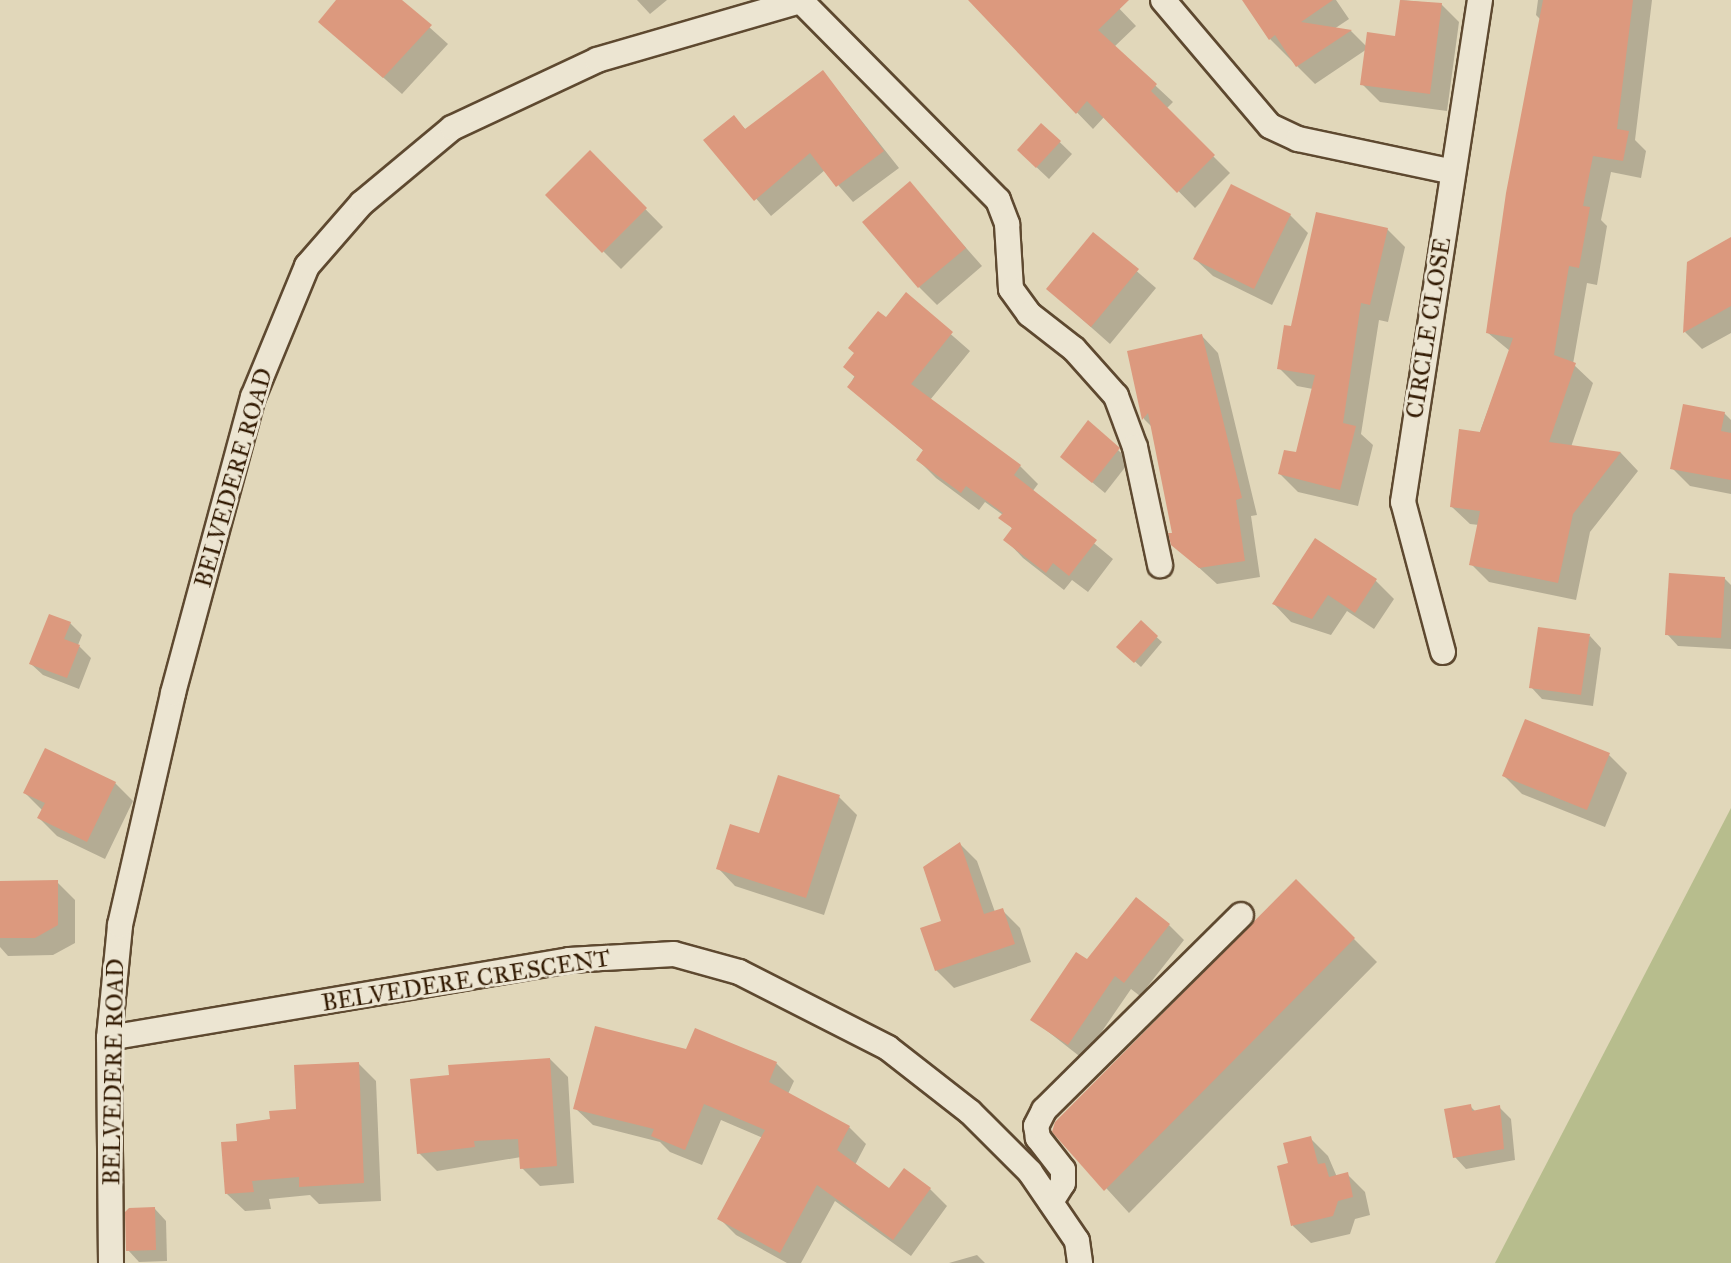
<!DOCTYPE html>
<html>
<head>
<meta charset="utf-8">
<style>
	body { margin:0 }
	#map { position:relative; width:1731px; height:1263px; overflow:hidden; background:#e1d7ba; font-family:"IM FELL Great Primer",serif }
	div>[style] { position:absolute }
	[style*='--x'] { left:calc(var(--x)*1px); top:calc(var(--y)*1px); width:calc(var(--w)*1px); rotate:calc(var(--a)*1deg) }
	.green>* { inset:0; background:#b7bd8d }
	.shadow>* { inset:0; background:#0003 }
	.building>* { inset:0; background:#dc997e }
	.roads { filter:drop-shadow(2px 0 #5e4930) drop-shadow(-2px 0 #5e4930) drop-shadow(0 2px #5e4930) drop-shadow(0 -2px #5e4930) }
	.street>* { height:24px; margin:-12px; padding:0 12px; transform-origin:12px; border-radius:12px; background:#ece5d2 }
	span { translate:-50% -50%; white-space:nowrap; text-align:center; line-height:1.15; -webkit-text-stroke:6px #ece5d2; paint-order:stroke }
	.street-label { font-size:24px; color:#321a02 }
</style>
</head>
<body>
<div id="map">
	<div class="green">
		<div style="clip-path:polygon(1731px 808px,1731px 1263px,1495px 1263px)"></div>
	</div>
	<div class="shadow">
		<div style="clip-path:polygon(338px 0,399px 0,448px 44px,402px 94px,320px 22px)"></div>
		<div style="clip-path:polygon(637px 0,667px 0,650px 14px)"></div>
		<div style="clip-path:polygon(969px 0,1111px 0,1136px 26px,1114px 47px,1173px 102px,1166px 109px,1230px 173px,1195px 208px,1105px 116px,1093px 129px)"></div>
		<div style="clip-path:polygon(1251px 0,1336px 0,1349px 19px,1334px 29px,1351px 31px,1367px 47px,1396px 38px,1401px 0,1441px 4px,1459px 22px,1447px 111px,1380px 102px,1362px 84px,1367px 49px,1315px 84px,1270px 39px)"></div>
		<div style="clip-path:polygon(1538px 0,1652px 0,1635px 140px,1646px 151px,1641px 178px,1611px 172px,1601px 220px,1607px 226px,1597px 285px,1587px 283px,1573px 364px,1593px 383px,1571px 447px,1621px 453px,1638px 471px,1590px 532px,1576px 600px,1489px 582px,1471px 564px,1479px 525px,1470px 524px,1452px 507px,1510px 351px,1488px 333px,1541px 20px,1536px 15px)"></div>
		<div style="clip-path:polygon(823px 72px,899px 168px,853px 202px,825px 170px,771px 216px,706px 140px,734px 117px,746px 130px)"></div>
		<div style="clip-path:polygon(1042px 125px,1072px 154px,1049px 179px,1031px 162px)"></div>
		<div style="clip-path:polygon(590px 153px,663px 227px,621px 269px,547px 195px)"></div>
		<div style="clip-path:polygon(910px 184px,982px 266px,937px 305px,919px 287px)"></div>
		<div style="clip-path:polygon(1290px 215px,1308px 233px,1272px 305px,1213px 276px,1195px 259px)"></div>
		<div style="clip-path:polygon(1387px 229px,1405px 247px,1388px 322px,1379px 320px,1361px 434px,1373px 445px,1358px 506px,1298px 492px,1280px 474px,1297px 455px,1313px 389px,1297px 386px,1279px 368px,1292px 328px)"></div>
		<div style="clip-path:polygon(1094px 234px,1156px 288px,1110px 344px,1048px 289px)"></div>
		<div style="clip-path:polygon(1731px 242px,1731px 333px,1702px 349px,1685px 332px)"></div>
		<div style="clip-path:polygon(906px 295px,970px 351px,930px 400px,1020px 466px,1038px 484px,1032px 492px,1113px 559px,1088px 592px,1072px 580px,1064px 590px,1023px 558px,1006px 540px,1013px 530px,1003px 515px,985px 502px,979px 510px,936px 478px,918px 460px,924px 451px,849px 386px,886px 320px)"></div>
		<div style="clip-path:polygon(1202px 336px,1218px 353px,1257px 515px,1251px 516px,1260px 577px,1217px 584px,1173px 544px,1174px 534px,1153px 428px,1144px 419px,1129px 353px)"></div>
		<div style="clip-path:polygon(1724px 413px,1731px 420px,1731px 494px,1690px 486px,1672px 468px)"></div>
		<div style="clip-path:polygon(1118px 450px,1130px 461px,1105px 493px,1062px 457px)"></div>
		<div style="clip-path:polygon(1315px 541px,1376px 581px,1394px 599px,1374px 629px,1347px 611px,1331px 635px,1291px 622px,1274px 604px)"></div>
		<div style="clip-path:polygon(1724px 578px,1731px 585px,1731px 649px,1678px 646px,1667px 634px)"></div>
		<div style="clip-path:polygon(70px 623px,82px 635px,78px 645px,91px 658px,79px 689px,43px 675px,31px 664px)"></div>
		<div style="clip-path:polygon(1141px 623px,1162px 642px,1141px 667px,1119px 647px)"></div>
		<div style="clip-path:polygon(1590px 636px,1601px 648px,1593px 706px,1542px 699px,1531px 687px)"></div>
		<div style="clip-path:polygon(1526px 721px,1609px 755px,1627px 773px,1605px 827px,1522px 794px,1504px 776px)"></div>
		<div style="clip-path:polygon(115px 783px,133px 801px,105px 859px,57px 836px,39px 818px,43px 811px,25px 793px)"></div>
		<div style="clip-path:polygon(839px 797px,857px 815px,824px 915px,735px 886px,718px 868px,760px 835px)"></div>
		<div style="clip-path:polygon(960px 844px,977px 861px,995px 912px,1002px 910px,1020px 928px,1031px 962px,954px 988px,936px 970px)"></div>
		<div style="clip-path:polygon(1296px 881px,1377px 962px,1129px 1213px,1054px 1131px)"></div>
		<div style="clip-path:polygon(57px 882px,75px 900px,75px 943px,53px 955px,8px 956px,0 947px,0 883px)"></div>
		<div style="clip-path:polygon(1169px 925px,1184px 940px,1140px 996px,1131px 989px,1083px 1059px,1032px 1019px,1087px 961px)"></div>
		<div style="clip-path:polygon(696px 1030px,776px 1063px,794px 1081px,788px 1094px,849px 1127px,866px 1144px,855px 1165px,889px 1190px,930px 1189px,947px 1206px,911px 1256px,835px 1201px,801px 1263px,787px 1263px,736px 1235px,719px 1218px,763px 1138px,721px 1120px,702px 1165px,670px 1152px,660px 1142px,593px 1125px,575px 1108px,687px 1051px)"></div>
		<div style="clip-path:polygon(550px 1059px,568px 1077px,574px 1183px,540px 1186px,522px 1168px,521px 1157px,437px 1171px,419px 1153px)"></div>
		<div style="clip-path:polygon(359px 1064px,376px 1081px,381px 1201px,319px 1204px,310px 1195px,269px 1199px,271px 1209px,245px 1211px,227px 1194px,239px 1143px,272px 1120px,298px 1110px)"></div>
		<div style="clip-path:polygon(1470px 1106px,1476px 1112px,1499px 1107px,1511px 1119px,1515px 1160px,1466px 1169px,1455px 1157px)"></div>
		<div style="clip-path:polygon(1310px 1138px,1328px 1156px,1337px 1177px,1347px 1174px,1365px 1192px,1370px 1215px,1355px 1219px,1350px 1234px,1311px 1243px,1293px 1226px,1290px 1164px)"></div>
		<div style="clip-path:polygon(155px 1209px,166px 1221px,167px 1261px,139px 1262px,128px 1250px)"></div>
		<div style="clip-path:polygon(977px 1255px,985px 1263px,949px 1263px)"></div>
	</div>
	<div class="building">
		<div style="clip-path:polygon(336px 0,402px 0,432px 25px,383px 78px,318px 22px)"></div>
		<div style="clip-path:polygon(968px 0,1129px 0,1098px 30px,1157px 84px,1151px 91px,1215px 155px,1177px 193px,1087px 101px,1076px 114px)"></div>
		<div style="clip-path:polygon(1242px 0,1333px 0,1301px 22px,1352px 30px,1296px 67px,1275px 35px,1269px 40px)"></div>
		<div style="clip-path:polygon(1400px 0,1442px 3px,1430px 94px,1360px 85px,1367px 32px,1395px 36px)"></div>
		<div style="clip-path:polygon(1543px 0,1633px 0,1617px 129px,1629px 131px,1623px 161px,1593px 156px,1583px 206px,1590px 207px,1579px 268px,1569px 266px,1554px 355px,1576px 363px,1549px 442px,1621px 452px,1573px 514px,1558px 583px,1469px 565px,1480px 511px,1450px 507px,1459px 429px,1480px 432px,1513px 338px,1486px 333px,1506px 193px)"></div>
		<div style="clip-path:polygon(823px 70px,884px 151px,836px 187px,810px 153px,754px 201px,703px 140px,734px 115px,745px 129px)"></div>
		<div style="clip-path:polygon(1041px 123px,1061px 141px,1036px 168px,1017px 150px)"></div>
		<div style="clip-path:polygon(590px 150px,647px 208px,602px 253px,545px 195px)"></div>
		<div style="clip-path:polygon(910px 181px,966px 248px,918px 288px,862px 222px)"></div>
		<div style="clip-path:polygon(1231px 184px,1291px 214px,1254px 289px,1193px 259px)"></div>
		<div style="clip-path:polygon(1316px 212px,1388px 228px,1370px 305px,1361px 303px,1343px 423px,1356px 426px,1340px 490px,1278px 474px,1284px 450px,1296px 452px,1315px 375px,1277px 369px,1284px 325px,1291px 326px)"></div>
		<div style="clip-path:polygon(1093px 232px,1139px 269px,1091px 327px,1046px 289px)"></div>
		<div style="clip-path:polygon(1731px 237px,1731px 306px,1683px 333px,1687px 262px)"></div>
		<div style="clip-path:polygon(906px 292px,953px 332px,911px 384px,1021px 465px,1014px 475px,1097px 540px,1069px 576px,1053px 563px,1046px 573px,1003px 540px,1012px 528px,998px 518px,1003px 513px,966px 486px,961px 493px,916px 460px,923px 450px,847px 387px,855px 377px,843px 367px,854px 353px,848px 348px,878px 311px,886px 317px)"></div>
		<div style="clip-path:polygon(1202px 334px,1242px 498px,1236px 500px,1245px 561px,1199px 568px,1171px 545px,1168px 533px,1172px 533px,1148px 413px,1142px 420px,1127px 351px)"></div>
		<div style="clip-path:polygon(1683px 404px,1725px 412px,1721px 431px,1731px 433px,1731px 480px,1670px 469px)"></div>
		<div style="clip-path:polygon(1088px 420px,1120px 448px,1092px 483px,1060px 457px)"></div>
		<div style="clip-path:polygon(1315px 538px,1377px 579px,1355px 613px,1328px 595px,1312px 619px,1272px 604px)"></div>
		<div style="clip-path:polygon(1669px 573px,1725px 577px,1721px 638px,1665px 635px)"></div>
		<div style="clip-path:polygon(49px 614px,71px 622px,64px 639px,80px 645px,67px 678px,29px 664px)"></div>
		<div style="clip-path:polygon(1141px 620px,1158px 636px,1134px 663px,1116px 647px)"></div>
		<div style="clip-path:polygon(1538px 627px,1590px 634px,1581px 695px,1529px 688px)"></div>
		<div style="clip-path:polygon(1525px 719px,1610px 753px,1587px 810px,1502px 776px)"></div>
		<div style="clip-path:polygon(45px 748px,116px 782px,87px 842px,37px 818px,45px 803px,23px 793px)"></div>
		<div style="clip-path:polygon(778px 775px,840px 795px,806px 898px,716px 869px,730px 824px,759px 833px)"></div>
		<div style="clip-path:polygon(960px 842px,984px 914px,1003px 908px,1015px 944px,935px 971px,920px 928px,941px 921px,923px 867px)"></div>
		<div style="clip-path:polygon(1296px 879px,1355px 938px,1104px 1191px,1052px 1132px,1055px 1122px)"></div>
		<div style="clip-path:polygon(58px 880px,58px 925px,35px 938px,0 938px,0 881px)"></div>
		<div style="clip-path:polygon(1136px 897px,1170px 924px,1124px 983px,1115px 976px,1068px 1045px,1030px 1020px,1076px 952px,1087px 959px)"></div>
		<div style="clip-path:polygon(595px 1026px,686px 1049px,695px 1028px,777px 1062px,769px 1082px,850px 1126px,837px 1150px,889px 1188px,904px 1168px,931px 1188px,893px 1240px,817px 1185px,780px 1253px,717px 1219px,765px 1130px,704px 1104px,685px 1150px,651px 1136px,654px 1129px,573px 1109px)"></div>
		<div style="clip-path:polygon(550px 1058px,557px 1166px,520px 1169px,518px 1139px,474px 1141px,475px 1147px,417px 1154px,410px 1079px,449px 1075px,448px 1065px)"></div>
		<div style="clip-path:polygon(359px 1062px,364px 1183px,299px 1187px,299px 1177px,252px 1181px,254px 1192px,225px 1194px,221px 1142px,237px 1141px,236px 1124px,270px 1119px,269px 1111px,296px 1109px,294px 1065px)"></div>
		<div style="clip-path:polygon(1471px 1104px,1472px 1111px,1500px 1105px,1504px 1149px,1453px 1158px,1444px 1109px)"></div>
		<div style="clip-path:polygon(1311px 1136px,1318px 1164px,1325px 1163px,1329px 1177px,1348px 1172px,1353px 1197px,1338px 1201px,1333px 1216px,1291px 1226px,1277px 1166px,1288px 1163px,1283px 1143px)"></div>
		<div style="clip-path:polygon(155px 1207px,156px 1250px,126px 1251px,125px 1212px,129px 1208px)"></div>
	</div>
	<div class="roads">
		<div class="street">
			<div style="--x:1163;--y:0;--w:165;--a:49.7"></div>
			<div style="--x:1270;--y:126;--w:31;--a:25"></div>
			<div style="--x:1298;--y:139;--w:158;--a:12"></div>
			<div style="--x:801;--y:1;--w:280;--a:45.3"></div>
			<div style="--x:998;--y:200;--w:26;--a:69"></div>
			<div style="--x:1007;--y:224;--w:65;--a:86.5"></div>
			<div style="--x:1011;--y:289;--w:31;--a:54"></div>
			<div style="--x:1029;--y:314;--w:57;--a:37.9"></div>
			<div style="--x:1074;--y:349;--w:63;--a:48.2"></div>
			<div style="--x:1116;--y:396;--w:54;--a:69.6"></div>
			<div style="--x:1135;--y:447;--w:121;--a:78"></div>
			<div style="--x:1443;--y:652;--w:155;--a:-104.9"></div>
			<div style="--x:1403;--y:502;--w:508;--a:-81.28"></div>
			<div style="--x:109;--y:1038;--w:467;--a:-9.6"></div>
			<div style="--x:569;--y:960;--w:105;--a:-3.3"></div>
			<div style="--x:674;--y:954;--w:67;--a:15.5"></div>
			<div style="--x:739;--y:972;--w:167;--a:27"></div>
			<div style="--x:888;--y:1048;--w:104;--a:38"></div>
			<div style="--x:970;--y:1112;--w:85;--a:45"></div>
			<div style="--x:1030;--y:1172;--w:83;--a:55.7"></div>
			<div style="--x:1077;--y:1241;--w:22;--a:82"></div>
			<div style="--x:1051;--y:1202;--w:22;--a:-58"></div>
			<div style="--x:1063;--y:1183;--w:13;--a:-90"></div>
			<div style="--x:1063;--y:1170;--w:41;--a:-128"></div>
			<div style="--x:1038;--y:1138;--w:12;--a:-99"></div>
			<div style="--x:1036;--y:1126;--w:18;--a:-63"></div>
			<div style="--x:1044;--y:1110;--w:277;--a:-44.7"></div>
			<div style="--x:111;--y:1263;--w:225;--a:-90.5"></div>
			<div style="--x:109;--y:1038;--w:114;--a:-84.4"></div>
			<div style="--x:120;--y:925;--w:238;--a:-77.1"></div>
			<div style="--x:173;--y:693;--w:307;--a:-74.9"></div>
			<div style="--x:253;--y:397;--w:142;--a:-67.6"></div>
			<div style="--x:307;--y:266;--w:84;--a:-48.9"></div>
			<div style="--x:362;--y:203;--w:117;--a:-39.8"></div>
			<div style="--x:452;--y:128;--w:160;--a:-25.1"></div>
			<div style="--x:597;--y:60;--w:215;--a:-16.2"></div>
		</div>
	</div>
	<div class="street-label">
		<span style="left:1429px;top:328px;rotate:-81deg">CIRCLE CLOSE</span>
		<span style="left:234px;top:478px;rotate:-74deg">BELVEDERE ROAD</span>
		<span style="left:466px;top:981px;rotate:-9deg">BELVEDERE CRESCENT</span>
		<span style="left:114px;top:1072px;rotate:-89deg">BELVEDERE ROAD</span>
	</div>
</div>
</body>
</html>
